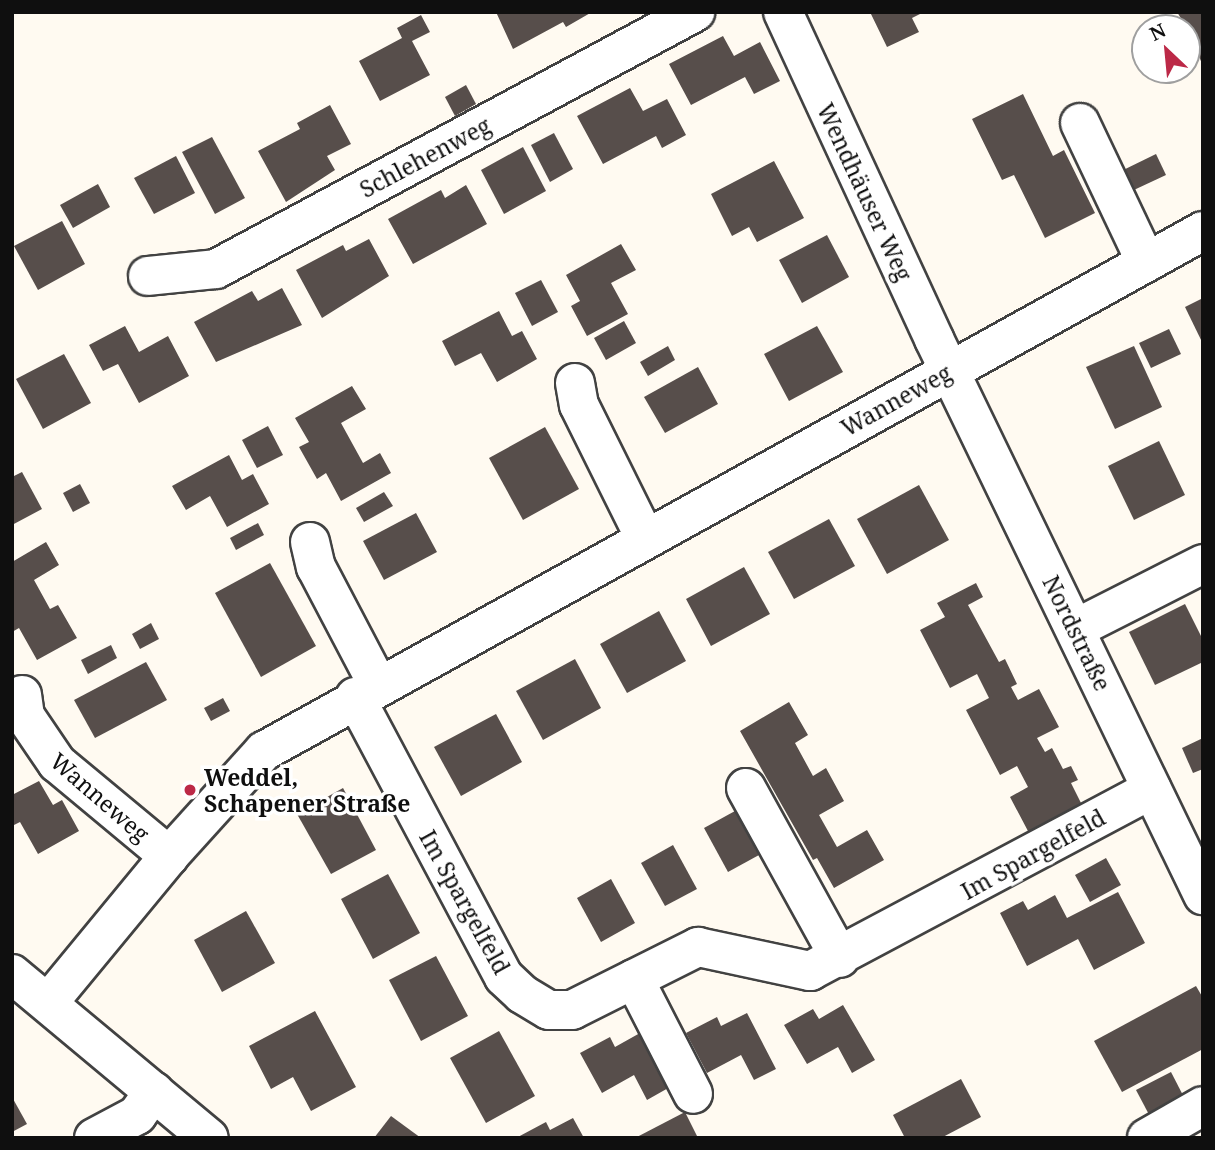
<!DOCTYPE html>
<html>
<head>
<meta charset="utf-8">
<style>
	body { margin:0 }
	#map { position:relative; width:1215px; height:1150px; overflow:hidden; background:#fffaf1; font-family:"Noto Serif",serif }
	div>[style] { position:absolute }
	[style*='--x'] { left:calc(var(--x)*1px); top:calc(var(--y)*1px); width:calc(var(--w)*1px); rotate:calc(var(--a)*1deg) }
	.building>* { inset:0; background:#574e4b }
	.roads { filter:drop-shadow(2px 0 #424242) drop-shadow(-2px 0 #424242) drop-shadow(0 2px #424242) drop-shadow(0 -2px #424242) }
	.minor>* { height:38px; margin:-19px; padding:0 19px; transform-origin:19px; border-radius:19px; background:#fff }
	.dots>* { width:19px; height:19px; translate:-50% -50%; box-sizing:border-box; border:4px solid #fff; border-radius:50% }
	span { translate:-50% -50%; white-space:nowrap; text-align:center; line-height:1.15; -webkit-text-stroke:7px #fff; paint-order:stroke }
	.street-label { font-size:23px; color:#0f0f0f }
	.poi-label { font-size:23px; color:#0f0f0f; font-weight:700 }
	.left { translate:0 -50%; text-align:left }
	.frame { position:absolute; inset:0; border:14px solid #0f0f0f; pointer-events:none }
	.north { position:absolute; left:1131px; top:14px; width:70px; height:70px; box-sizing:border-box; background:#fff; border:2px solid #9f9f9f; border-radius:50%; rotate:334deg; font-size:19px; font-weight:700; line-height:28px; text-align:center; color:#0f0f0f }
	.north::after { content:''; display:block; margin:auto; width:24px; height:32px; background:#bc2947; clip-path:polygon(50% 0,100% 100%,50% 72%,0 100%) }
</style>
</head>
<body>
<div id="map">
	<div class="building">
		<div style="clip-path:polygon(496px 12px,592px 12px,566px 27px,563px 22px,513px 49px)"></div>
		<div style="clip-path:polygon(870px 12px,924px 12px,912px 18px,919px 32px,887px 47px)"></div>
		<div style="clip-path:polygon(1177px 12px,1203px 12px,1203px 66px,1187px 28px)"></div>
		<div style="clip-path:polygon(421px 15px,430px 32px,412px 41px,430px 75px,380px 101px,359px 61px,402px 38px,397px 28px)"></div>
		<div style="clip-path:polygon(723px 36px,734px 56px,760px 42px,780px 81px,754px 94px,745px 77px,691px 105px,669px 64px)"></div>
		<div style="clip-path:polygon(466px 85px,476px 104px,455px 116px,445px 97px)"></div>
		<div style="clip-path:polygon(630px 88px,643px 111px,667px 99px,686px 135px,662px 148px,656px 136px,603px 164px,577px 116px)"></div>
		<div style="clip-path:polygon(1023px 94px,1053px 156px,1064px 150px,1095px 213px,1045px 238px,1014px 175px,1002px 180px,972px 119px)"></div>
		<div style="clip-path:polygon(330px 105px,351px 144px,327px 156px,335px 170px,286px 202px,258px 151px,300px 129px,297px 123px)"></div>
		<div style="clip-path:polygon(554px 133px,573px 169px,550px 182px,531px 145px)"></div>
		<div style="clip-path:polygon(212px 137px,245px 198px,215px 214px,182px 152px)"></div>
		<div style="clip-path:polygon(523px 147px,546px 191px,504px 214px,481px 170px)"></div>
		<div style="clip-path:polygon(1156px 154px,1166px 175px,1121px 196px,1111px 176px)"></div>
		<div style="clip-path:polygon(176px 156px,195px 193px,154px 214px,134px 178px)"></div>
		<div style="clip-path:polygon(774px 161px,804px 218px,757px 242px,749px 227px,732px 236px,711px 194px)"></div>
		<div style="clip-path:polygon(98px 184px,110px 207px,73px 228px,60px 205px)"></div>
		<div style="clip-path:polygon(466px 185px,487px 224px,413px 264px,388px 219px,441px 190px,445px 198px)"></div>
		<div style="clip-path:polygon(62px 221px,85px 264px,38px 290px,14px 246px)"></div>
		<div style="clip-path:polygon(827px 235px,849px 277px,802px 303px,779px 260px)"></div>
		<div style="clip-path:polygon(369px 239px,389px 276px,322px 318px,296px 270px,343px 245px,346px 251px)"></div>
		<div style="clip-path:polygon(621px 244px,636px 270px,611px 283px,628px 314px,587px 336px,571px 306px,580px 301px,566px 275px)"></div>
		<div style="clip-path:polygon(541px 280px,558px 312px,532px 326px,515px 293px)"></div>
		<div style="clip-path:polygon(282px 288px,302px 325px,216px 362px,194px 322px,252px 291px,258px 301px)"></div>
		<div style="clip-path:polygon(1203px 298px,1203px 344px,1185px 307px)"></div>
		<div style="clip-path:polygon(499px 311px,512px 336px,522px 331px,537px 359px,497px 382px,481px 353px,455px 366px,442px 341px)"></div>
		<div style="clip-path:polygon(624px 321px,636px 343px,606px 360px,594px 338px)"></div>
		<div style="clip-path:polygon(125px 326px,139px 352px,168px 336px,189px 376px,139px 403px,118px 364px,103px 371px,89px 345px)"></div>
		<div style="clip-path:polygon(817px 326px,843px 372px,789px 401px,764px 354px)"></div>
		<div style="clip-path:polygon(1169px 329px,1181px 354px,1151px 368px,1139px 343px)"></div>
		<div style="clip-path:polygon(668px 346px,675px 360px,648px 376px,640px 362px)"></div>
		<div style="clip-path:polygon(1134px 346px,1162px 407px,1115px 429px,1086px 367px)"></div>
		<div style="clip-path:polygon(64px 354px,91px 403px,43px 429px,16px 379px)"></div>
		<div style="clip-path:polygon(698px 367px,718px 404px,665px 433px,644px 397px)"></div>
		<div style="clip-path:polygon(352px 386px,366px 409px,341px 423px,363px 463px,380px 453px,391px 473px,341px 501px,326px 473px,317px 479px,299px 447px,309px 442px,295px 418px)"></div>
		<div style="clip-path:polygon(268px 426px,283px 455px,257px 468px,242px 440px)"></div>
		<div style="clip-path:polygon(545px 427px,579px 489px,523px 520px,489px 458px)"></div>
		<div style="clip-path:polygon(1159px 441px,1185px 495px,1134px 520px,1108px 466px)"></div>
		<div style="clip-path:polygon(229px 455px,242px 480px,253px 474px,269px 504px,227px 527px,210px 496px,186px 510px,172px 486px)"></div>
		<div style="clip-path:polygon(22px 472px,42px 509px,12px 525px,12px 477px)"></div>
		<div style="clip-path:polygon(80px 484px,90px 503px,73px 512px,63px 493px)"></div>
		<div style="clip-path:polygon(919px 485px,949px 540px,887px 574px,857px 519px)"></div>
		<div style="clip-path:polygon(384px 492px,393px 506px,364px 522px,356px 508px)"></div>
		<div style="clip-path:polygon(416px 513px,437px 552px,384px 580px,363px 541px)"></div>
		<div style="clip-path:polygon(829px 519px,855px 566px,794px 599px,768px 552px)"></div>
		<div style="clip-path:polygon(258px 523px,264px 535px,236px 550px,230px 538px)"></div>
		<div style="clip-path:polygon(46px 542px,59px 565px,34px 580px,50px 609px,58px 605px,77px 638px,37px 660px,19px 628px,12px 632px,12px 562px)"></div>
		<div style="clip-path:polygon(270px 563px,316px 646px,261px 677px,215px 593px)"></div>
		<div style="clip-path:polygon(744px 567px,770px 614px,711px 646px,686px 599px)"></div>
		<div style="clip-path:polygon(976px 583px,983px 597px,968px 605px,999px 662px,1005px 659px,1017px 684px,1011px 687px,1018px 700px,1039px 689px,1059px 727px,1037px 738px,1045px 752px,1052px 748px,1063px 769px,1071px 766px,1078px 780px,1071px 783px,1082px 805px,1029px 833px,1010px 797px,1028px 787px,1017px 766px,1000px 775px,966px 710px,989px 698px,977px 674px,950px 688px,920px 630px,945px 617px,937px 603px)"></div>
		<div style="clip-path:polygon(1185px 604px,1203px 640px,1203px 662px,1155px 685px,1129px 632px)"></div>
		<div style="clip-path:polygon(659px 611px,686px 661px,627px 693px,600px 644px)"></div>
		<div style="clip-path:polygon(151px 623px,159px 639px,140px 649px,132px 634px)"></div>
		<div style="clip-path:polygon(111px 645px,117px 658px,88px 674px,81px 660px)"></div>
		<div style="clip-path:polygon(575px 659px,601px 708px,543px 740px,516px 691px)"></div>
		<div style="clip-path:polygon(146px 662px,167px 700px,95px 738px,74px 700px)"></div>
		<div style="clip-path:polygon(223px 698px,230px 711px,211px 721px,204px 708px)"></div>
		<div style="clip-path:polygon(789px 702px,808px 735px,795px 743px,813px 776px,826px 768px,844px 801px,819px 815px,837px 847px,867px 830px,884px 860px,834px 888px,817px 858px,813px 860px,740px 731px)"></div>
		<div style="clip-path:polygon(496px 714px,522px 762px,461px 796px,434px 747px)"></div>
		<div style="clip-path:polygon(1203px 738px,1203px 769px,1193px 773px,1182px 748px)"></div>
		<div style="clip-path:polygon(39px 781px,53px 805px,62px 800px,79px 831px,38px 854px,20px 822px,12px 826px,12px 795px)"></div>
		<div style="clip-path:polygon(343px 788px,376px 850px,331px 874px,297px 814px)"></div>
		<div style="clip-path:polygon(735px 811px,759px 855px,728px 872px,704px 828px)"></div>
		<div style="clip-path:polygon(673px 845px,697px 889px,665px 906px,641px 863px)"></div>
		<div style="clip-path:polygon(1106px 858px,1121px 885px,1090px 902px,1075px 875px)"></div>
		<div style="clip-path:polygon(388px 874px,420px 933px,373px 959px,341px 899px)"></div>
		<div style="clip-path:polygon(611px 879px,635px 923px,601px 942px,577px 898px)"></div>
		<div style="clip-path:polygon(1118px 892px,1145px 943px,1094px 970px,1078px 939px,1027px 966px,1000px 913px,1023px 901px,1028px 910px,1055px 895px,1067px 918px)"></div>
		<div style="clip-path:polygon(246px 911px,275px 963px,222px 992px,194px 940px)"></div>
		<div style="clip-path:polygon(436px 956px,468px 1016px,421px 1041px,389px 980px)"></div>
		<div style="clip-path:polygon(1196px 986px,1203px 998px,1203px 1049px,1122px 1092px,1094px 1041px)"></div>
		<div style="clip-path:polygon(843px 1005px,875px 1060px,852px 1073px,838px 1047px,807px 1064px,784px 1025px,813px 1009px,819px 1019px)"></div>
		<div style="clip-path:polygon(315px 1011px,356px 1087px,311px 1111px,293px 1077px,271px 1089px,249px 1046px)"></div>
		<div style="clip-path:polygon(747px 1013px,776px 1069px,754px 1080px,741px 1055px,707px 1073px,686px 1033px,717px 1017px,721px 1026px)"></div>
		<div style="clip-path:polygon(499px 1031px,535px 1096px,486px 1123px,450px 1058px)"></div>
		<div style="clip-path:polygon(640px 1033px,670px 1087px,647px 1100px,634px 1075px,602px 1093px,580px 1053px,610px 1037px,615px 1047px)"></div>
		<div style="clip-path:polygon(1171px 1072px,1189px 1107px,1154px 1124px,1136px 1090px)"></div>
		<div style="clip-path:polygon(961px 1079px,981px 1117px,941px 1138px,905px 1138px,893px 1115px)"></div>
		<div style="clip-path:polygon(12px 1097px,27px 1124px,12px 1132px)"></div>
		<div style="clip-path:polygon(685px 1112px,698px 1138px,635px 1138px)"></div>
		<div style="clip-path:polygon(391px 1116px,421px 1138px,374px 1138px)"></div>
		<div style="clip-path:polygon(573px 1118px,584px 1138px,516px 1138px,546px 1122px,550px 1130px)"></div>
	</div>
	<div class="roads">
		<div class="minor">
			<div style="--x:783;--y:12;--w:360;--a:65.2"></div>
			<div style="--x:934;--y:339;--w:618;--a:64.18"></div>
			<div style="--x:1080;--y:123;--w:154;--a:64.6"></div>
			<div style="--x:148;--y:276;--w:68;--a:-5.9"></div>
			<div style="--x:216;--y:269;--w:544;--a:-28.22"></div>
			<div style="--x:575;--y:383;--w:22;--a:80"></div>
			<div style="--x:579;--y:405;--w:148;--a:63.6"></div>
			<div style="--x:310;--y:542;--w:26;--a:77"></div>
			<div style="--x:316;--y:567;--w:133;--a:62.3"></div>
			<div style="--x:1075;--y:629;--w:144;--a:-26.9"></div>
			<div style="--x:22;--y:695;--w:21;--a:82"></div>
			<div style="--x:25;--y:716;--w:57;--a:55.8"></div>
			<div style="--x:57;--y:763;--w:146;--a:39.7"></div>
			<div style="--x:355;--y:697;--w:317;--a:62"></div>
			<div style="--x:504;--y:977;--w:25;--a:43"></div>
			<div style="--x:522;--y:994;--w:31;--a:31"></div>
			<div style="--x:549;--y:1010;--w:23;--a:0"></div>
			<div style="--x:572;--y:1010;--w:141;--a:-26.6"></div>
			<div style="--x:698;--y:947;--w:115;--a:12.1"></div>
			<div style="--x:810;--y:971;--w:387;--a:-28"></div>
			<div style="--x:746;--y:788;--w:194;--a:61.1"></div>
			<div style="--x:12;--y:974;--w:256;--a:39.8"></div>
			<div style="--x:634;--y:979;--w:129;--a:62.8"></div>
			<div style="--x:48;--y:1003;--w:190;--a:-50.5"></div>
			<div style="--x:169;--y:856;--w:142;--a:-47.9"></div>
			<div style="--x:264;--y:751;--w:1073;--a:-28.98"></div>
			<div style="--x:94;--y:1138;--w:49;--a:-28.1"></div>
			<div style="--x:137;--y:1115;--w:29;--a:-54"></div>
			<div style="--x:1147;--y:1138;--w:64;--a:-29.7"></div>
		</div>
	</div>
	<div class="dots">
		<div style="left:190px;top:790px;background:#bc2947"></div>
	</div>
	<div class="street-label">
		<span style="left:425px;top:157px;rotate:-28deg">Schlehenweg</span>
		<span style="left:865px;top:192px;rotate:65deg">Wendhäuser Weg</span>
		<span style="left:896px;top:400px;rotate:-29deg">Wanneweg</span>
		<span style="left:1077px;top:633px;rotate:64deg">Nordstraße</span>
		<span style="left:100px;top:797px;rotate:41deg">Wanneweg</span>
		<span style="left:1033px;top:854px;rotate:-29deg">Im Spargelfeld</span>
		<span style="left:465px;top:902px;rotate:61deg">Im Spargelfeld</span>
	</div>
	<div class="poi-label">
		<span class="left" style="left:204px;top:790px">Weddel,<br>Schapener Straße</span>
	</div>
	<div class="frame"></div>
	<div class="north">N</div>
</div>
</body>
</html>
